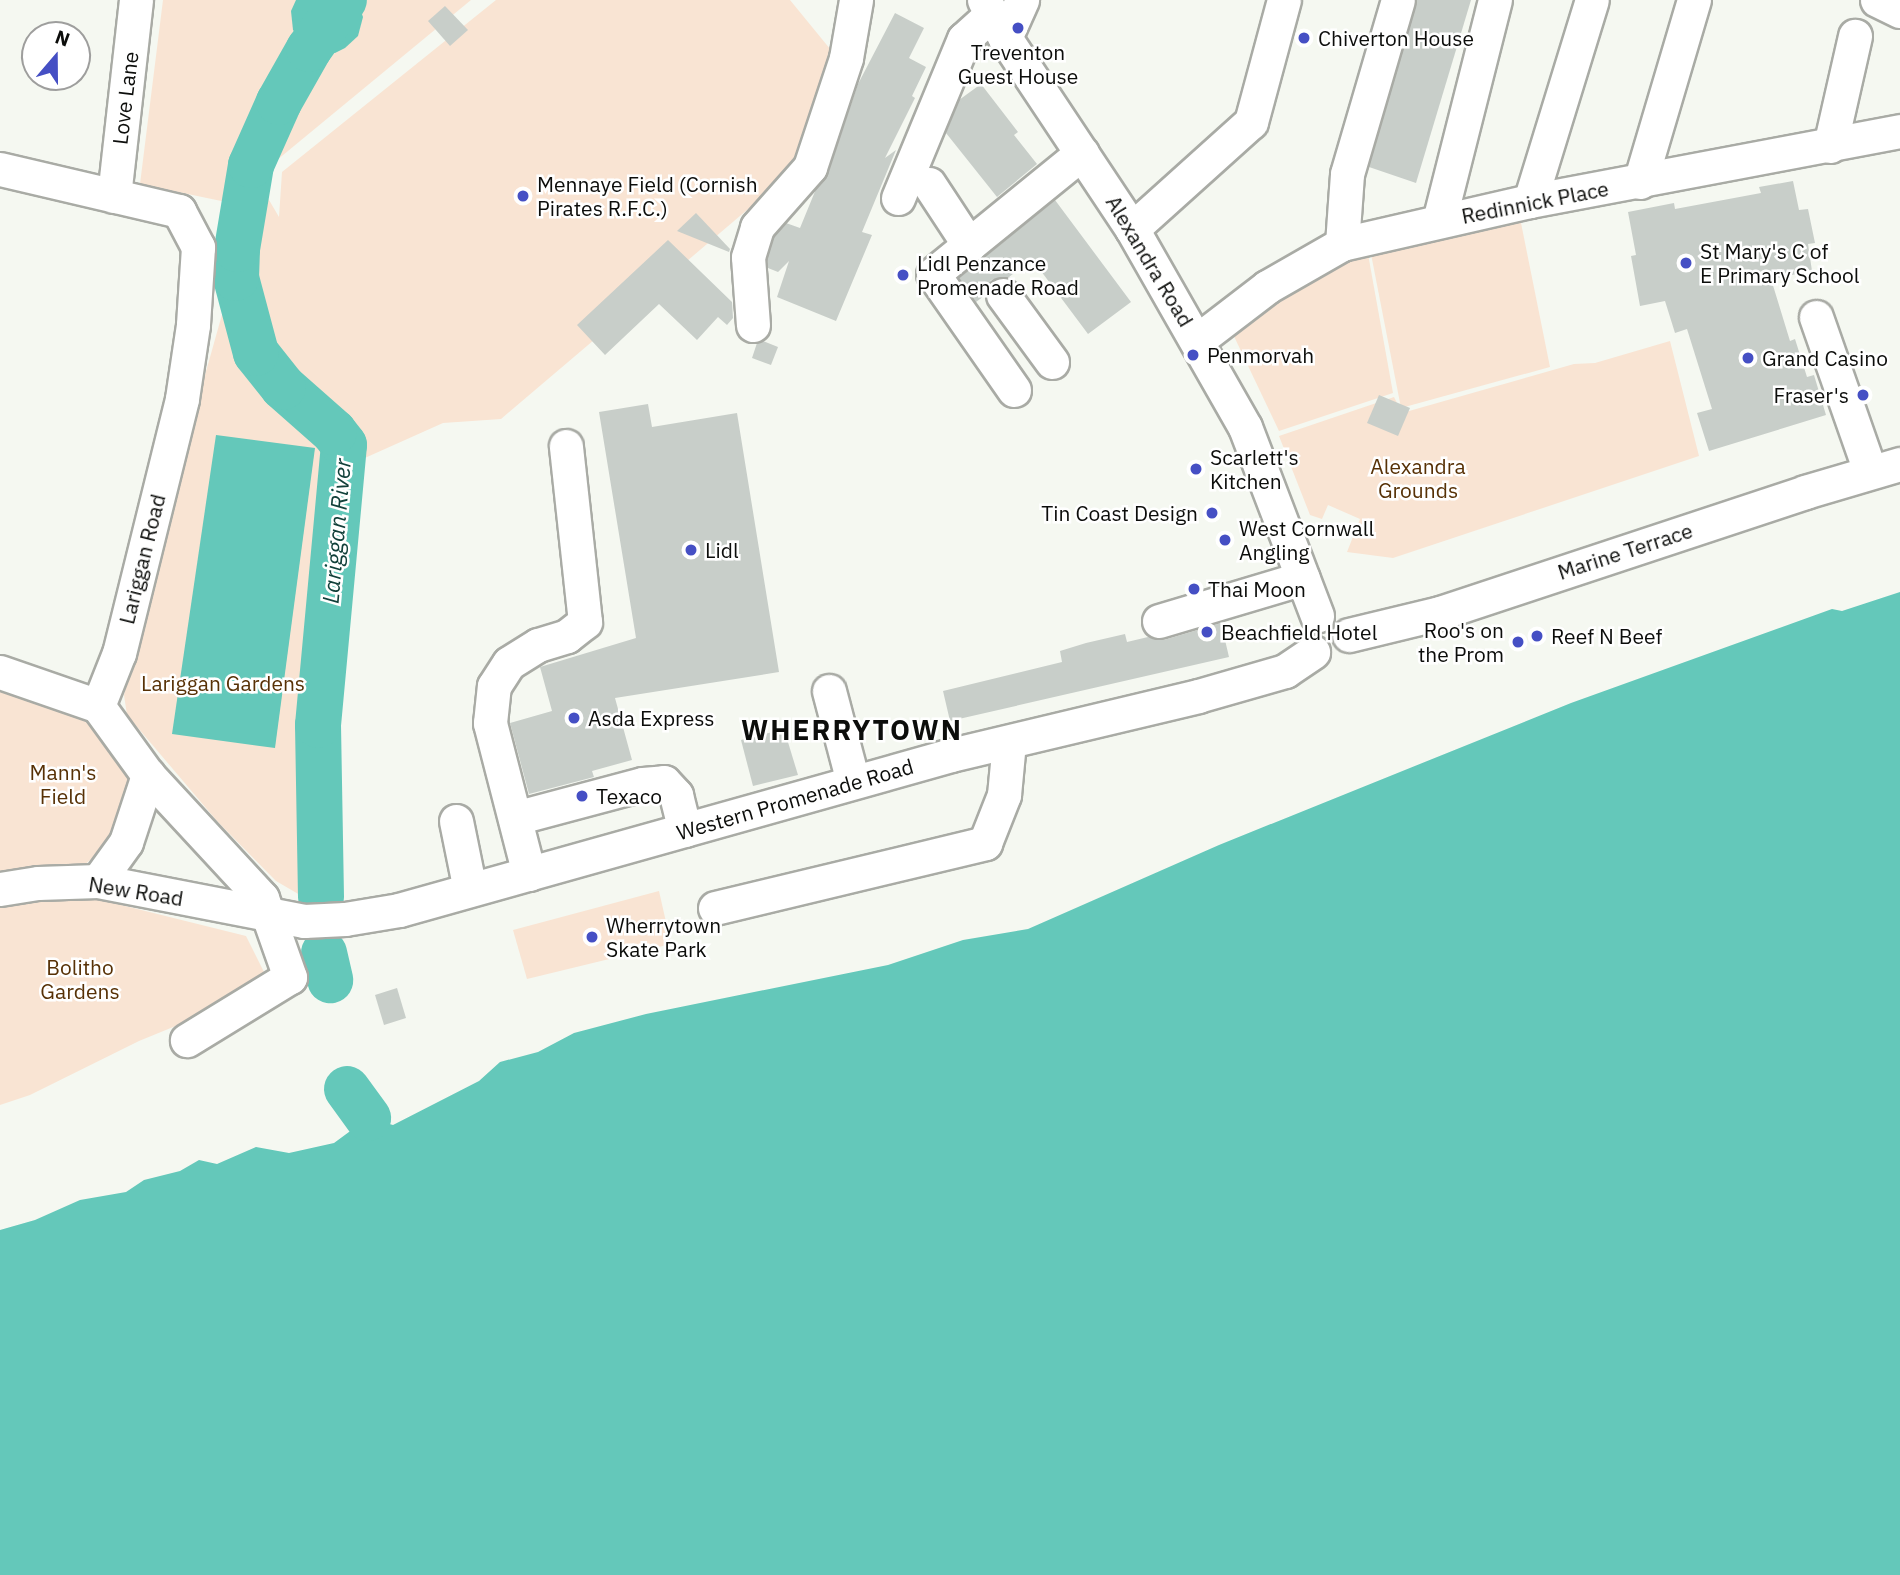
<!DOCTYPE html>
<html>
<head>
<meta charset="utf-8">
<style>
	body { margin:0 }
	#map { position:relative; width:1900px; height:1575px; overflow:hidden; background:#f5f8f1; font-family:"IBM Plex Sans",sans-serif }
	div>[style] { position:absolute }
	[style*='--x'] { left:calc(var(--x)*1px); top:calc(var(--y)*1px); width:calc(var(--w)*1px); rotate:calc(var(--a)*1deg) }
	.green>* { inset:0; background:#f9e4d3 }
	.water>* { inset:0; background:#64c8ba }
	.river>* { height:46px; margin:-23px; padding:0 23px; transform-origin:23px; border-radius:23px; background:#64c8ba }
	.building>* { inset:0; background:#c8cec9 }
	.roads { filter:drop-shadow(2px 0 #a9aba5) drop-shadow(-2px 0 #a9aba5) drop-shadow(0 2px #a9aba5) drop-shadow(0 -2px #a9aba5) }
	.minor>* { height:33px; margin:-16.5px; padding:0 16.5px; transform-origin:16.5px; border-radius:16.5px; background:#fff }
	.dots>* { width:19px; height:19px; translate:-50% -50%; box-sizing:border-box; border:4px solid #fff; border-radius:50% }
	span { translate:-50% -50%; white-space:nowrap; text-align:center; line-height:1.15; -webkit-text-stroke:5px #fff; paint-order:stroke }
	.poi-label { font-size:21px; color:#0c0d0b }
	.left { translate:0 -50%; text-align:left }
	.right { translate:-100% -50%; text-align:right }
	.street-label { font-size:21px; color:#0c0d0b }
	.park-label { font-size:21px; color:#573106 }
	.water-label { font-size:23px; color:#11403a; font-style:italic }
	.district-label { font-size:28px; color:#0c0d0b; font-weight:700; letter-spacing:2px }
	.north { position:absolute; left:21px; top:21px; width:70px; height:70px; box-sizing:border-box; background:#fff; border:2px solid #9e9e9d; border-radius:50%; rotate:20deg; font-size:19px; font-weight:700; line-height:28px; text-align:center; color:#0c0d0b }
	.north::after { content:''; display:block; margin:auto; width:24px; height:32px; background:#454fc4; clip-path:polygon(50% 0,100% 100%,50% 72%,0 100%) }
</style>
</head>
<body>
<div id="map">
	<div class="green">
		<div style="clip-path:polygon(163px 0,471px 0,226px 202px,140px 184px)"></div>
		<div style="clip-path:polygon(496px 0,790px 0,844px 66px,813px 154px,501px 419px,443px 423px,338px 470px,313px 724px,311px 854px,300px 895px,276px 881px,217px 821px,127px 715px,124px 695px,196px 407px,259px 183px,279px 217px,282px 172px)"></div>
		<div style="clip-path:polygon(1520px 218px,1550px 367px,1401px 408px,1371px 254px)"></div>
		<div style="clip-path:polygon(1368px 254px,1393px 393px,1279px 431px,1231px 330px,1272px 292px)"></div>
		<div style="clip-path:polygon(1670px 341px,1699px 456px,1393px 558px,1347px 552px,1360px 519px,1328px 505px,1322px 519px,1310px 515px,1279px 436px,1394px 397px,1402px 413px,1574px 364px,1595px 363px)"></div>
		<div style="clip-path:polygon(0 682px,97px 715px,130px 774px,114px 839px,81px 868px,0 882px)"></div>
		<div style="clip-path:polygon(659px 891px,671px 944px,527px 979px,513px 930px)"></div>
		<div style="clip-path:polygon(93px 898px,246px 936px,266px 976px,222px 1007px,139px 1041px,30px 1095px,0 1105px,0 905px)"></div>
	</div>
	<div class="water">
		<div style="clip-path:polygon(296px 0,357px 0,363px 17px,358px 36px,345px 48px,335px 53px,309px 49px,293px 30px,291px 11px)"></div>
		<div style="clip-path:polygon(216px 435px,315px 448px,275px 748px,172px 734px)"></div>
		<div style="clip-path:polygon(1900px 592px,1900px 1575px,0 1575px,0 1230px,35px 1220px,80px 1200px,126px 1192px,144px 1180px,180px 1171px,199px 1160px,217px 1164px,256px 1147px,289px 1153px,334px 1143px,368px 1118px,393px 1125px,479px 1081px,500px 1062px,538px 1052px,574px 1033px,646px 1014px,888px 965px,963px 940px,1028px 929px,1219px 845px,1571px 703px,1832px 609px,1842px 611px)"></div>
	</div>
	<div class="river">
		<div style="--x:321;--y:897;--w:172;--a:-91"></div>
		<div style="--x:318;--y:725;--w:281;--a:-84.7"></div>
		<div style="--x:344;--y:445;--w:16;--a:-128"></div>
		<div style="--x:334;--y:432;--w:68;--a:-138.6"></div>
		<div style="--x:283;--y:387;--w:43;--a:-128.5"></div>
		<div style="--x:256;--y:353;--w:78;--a:-104.9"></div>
		<div style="--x:236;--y:278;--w:29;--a:-88"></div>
		<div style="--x:237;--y:249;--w:85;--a:-80.5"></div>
		<div style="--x:251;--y:165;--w:69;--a:-66"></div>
		<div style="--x:279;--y:102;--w:61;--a:-60.5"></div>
		<div style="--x:309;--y:49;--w:60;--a:-54.5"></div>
		<div style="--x:324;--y:953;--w:28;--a:77"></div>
		<div style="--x:347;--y:1089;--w:36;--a:54"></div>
	</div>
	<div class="building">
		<div style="clip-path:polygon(1417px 0,1471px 0,1416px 183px,1369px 167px)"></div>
		<div style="clip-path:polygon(445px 6px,468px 30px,450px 46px,428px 21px)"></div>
		<div style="clip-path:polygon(895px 13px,924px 28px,909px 58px,926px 67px,912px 96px,915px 98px,885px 158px,896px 150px,862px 232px,872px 235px,836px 321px,777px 297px,789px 261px,778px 272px,768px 268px,767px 259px,774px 237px,786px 223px,800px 228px,816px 189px,828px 173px,858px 84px)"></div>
		<div style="clip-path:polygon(981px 84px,1018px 132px,1014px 135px,1037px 164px,997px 197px,946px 133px,959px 100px)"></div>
		<div style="clip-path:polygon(1793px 181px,1799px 210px,1808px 209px,1815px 243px,1808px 244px,1812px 271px,1771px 279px,1790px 341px,1795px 339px,1807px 377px,1814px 375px,1826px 415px,1709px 451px,1697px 413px,1712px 409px,1687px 329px,1675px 333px,1665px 301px,1640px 306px,1631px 256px,1636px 255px,1628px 212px,1674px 203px,1675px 209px,1761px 193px,1759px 187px)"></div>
		<div style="clip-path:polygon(1055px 200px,1131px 302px,1088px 334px,1032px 259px,1009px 277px,991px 280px,984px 296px,976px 302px,959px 278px)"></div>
		<div style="clip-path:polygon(696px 213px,730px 249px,729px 252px,677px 231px)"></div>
		<div style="clip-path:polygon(668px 240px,732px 302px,733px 318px,727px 325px,718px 317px,697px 340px,659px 304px,605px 355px,577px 325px)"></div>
		<div style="clip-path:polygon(763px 341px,778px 347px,771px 365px,752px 358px,757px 343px)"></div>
		<div style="clip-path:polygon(1379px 395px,1410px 408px,1398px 436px,1367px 423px)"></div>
		<div style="clip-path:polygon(648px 404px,652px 427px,737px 413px,779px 672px,615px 698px,632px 760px,592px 771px,594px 777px,529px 794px,510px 723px,552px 711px,540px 667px,636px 638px,599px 412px)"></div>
		<div style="clip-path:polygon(1221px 623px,1229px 657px,950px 721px,943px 691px,1062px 662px,1060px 651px,1086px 643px,1125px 634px,1127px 642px,1148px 637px,1164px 640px)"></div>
		<div style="clip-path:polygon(784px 729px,798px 775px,753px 786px,741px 740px)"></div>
		<div style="clip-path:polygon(397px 988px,406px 1018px,384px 1025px,375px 995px)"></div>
	</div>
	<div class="roads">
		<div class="minor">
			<div style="--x:984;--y:0;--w:43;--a:61.1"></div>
			<div style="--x:1005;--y:38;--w:229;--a:56.4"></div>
			<div style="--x:1132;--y:229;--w:228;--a:60.3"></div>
			<div style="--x:1245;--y:427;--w:202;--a:69.1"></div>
			<div style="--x:1877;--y:0;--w:25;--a:26"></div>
			<div style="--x:1005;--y:38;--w:42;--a:-65.9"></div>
			<div style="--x:1830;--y:146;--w:113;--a:-77.2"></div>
			<div style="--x:0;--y:169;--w:184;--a:13.2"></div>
			<div style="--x:179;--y:211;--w:41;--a:62.2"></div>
			<div style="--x:198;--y:247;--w:78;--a:93.7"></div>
			<div style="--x:193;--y:325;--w:75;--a:98.5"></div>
			<div style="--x:182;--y:399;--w:262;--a:103.9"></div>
			<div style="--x:119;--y:653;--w:57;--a:111.6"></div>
			<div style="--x:1640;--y:182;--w:190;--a:-73.5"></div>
			<div style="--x:929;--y:184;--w:73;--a:56.7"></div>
			<div style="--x:114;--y:196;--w:197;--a:-83.6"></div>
			<div style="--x:898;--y:198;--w:172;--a:-67.5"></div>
			<div style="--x:964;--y:39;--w:38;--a:-42"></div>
			<div style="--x:1530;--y:201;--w:210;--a:-72.9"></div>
			<div style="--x:1439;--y:221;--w:228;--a:-75.8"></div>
			<div style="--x:1132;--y:229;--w:160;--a:-42"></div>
			<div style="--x:1251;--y:122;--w:126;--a:-74.9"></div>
			<div style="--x:1342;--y:244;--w:70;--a:-85.9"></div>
			<div style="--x:1347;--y:174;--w:181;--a:-73.7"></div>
			<div style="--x:1003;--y:295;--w:83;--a:53.8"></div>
			<div style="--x:1816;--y:317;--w:163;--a:70.7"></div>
			<div style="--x:753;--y:325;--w:68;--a:-94.2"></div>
			<div style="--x:748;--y:257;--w:31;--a:-73"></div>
			<div style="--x:757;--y:227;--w:80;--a:-48.5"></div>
			<div style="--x:810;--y:167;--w:115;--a:-71.7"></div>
			<div style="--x:846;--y:58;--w:59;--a:-80.2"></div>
			<div style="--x:1198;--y:340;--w:87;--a:-37.5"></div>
			<div style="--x:1267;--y:287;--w:86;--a:-29.8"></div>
			<div style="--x:1342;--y:244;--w:193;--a:-12.9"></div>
			<div style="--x:1530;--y:201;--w:377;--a:-10.7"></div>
			<div style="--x:1014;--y:390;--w:141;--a:-124.9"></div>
			<div style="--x:933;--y:274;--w:192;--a:-39.1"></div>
			<div style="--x:1159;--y:621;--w:150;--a:-16.6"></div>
			<div style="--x:1349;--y:635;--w:94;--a:-13.6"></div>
			<div style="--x:1440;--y:613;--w:385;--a:-18.3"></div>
			<div style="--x:1805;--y:492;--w:99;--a:-16.4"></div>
			<div style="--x:0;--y:672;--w:104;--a:19.1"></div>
			<div style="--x:829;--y:691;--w:94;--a:75.2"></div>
			<div style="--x:98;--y:706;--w:85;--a:54.1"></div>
			<div style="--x:148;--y:775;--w:168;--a:47.2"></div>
			<div style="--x:262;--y:898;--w:84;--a:70.5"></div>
			<div style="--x:290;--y:977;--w:121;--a:148.5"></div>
			<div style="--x:515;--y:818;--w:132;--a:-14.9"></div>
			<div style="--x:643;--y:784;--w:21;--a:-5"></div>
			<div style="--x:664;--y:782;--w:18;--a:47"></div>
			<div style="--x:676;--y:795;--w:36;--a:76"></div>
			<div style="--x:456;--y:821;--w:70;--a:78.5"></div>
			<div style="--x:529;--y:874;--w:156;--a:-104.5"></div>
			<div style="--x:490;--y:723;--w:37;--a:-84"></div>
			<div style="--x:494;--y:686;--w:27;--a:-57"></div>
			<div style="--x:509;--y:663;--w:34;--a:-32"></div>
			<div style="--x:538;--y:645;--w:30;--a:-17"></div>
			<div style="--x:567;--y:636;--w:23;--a:-38"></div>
			<div style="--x:585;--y:622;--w:177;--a:-96.2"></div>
			<div style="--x:98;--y:881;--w:48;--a:-54.3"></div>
			<div style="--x:126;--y:842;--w:71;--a:-71.8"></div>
			<div style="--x:0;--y:889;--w:38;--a:-9"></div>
			<div style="--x:38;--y:883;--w:60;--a:-1.9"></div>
			<div style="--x:98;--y:881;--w:210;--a:11"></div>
			<div style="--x:304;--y:921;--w:41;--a:-2.8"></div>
			<div style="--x:345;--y:919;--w:55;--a:-9.5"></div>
			<div style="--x:399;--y:910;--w:573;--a:-15.68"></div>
			<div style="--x:951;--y:755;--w:254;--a:-13.4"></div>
			<div style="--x:1198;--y:696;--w:91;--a:-16"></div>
			<div style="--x:1285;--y:671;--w:34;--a:-34"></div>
			<div style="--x:715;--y:908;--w:278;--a:-13.5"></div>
			<div style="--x:985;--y:843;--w:52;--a:-68.4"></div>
			<div style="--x:1004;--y:795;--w:53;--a:-84.6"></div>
		</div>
	</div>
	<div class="dots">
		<div style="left:1018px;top:28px;background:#454fc4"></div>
		<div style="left:1304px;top:38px;background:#454fc4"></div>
		<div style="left:523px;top:196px;background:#454fc4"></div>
		<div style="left:1686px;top:263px;background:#454fc4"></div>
		<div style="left:903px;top:275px;background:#454fc4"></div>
		<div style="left:1193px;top:355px;background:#454fc4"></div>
		<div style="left:1748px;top:358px;background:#454fc4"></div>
		<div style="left:1863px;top:395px;background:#454fc4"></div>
		<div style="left:1196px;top:469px;background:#454fc4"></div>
		<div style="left:1212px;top:513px;background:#454fc4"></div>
		<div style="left:1225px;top:540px;background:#454fc4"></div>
		<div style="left:691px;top:550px;background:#454fc4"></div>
		<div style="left:1194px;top:589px;background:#454fc4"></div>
		<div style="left:1207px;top:632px;background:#454fc4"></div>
		<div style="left:1537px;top:636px;background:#454fc4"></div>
		<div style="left:1518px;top:642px;background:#454fc4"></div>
		<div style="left:574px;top:718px;background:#454fc4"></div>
		<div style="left:582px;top:796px;background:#454fc4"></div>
		<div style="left:592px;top:937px;background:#454fc4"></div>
	</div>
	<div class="poi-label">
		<span class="left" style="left:1318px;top:38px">Chiverton House</span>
		<span style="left:1018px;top:64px">Treventon<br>Guest House</span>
		<span class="left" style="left:537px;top:196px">Mennaye Field (Cornish<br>Pirates R.F.C.)</span>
		<span class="left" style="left:1700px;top:263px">St Mary's C of<br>E Primary School</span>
		<span class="left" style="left:917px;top:275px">Lidl Penzance<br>Promenade Road</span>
		<span class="left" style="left:1207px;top:355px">Penmorvah</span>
		<span class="left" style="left:1762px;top:358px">Grand Casino</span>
		<span class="right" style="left:1849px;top:395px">Fraser's</span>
		<span class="left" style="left:1210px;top:469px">Scarlett's<br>Kitchen</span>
		<span class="right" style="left:1198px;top:513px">Tin Coast Design</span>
		<span class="left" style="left:1239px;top:540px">West Cornwall<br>Angling</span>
		<span class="left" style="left:705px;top:550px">Lidl</span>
		<span class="left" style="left:1208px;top:589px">Thai Moon</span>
		<span class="right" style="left:1504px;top:642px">Roo's on<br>the Prom</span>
		<span class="left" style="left:1221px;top:632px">Beachfield Hotel</span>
		<span class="left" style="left:1551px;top:636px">Reef N Beef</span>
		<span class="left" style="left:588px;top:718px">Asda Express</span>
		<span class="left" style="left:596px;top:796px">Texaco</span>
		<span class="left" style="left:606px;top:937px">Wherrytown<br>Skate Park</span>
	</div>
	<div class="street-label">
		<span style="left:125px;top:98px;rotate:-83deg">Love Lane</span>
		<span style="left:1535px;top:202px;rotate:-11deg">Redinnick Place</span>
		<span style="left:1150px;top:261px;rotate:59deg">Alexandra Road</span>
		<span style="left:1625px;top:551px;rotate:-18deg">Marine Terrace</span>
		<span style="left:142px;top:559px;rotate:-76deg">Lariggan Road</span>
		<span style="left:795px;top:799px;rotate:-16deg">Western Promenade Road</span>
		<span style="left:136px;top:891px;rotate:9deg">New Road</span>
	</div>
	<div class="park-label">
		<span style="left:1418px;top:478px">Alexandra<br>Grounds</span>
		<span style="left:223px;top:683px">Lariggan Gardens</span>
		<span style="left:63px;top:784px">Mann's<br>Field</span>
		<span style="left:80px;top:979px">Bolitho<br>Gardens</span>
	</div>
	<div class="water-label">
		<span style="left:336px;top:531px;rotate:-85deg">Lariggan River</span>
	</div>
	<div class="district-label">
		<span style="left:852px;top:730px">WHERRYTOWN</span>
	</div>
	<div class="north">N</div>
</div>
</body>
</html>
